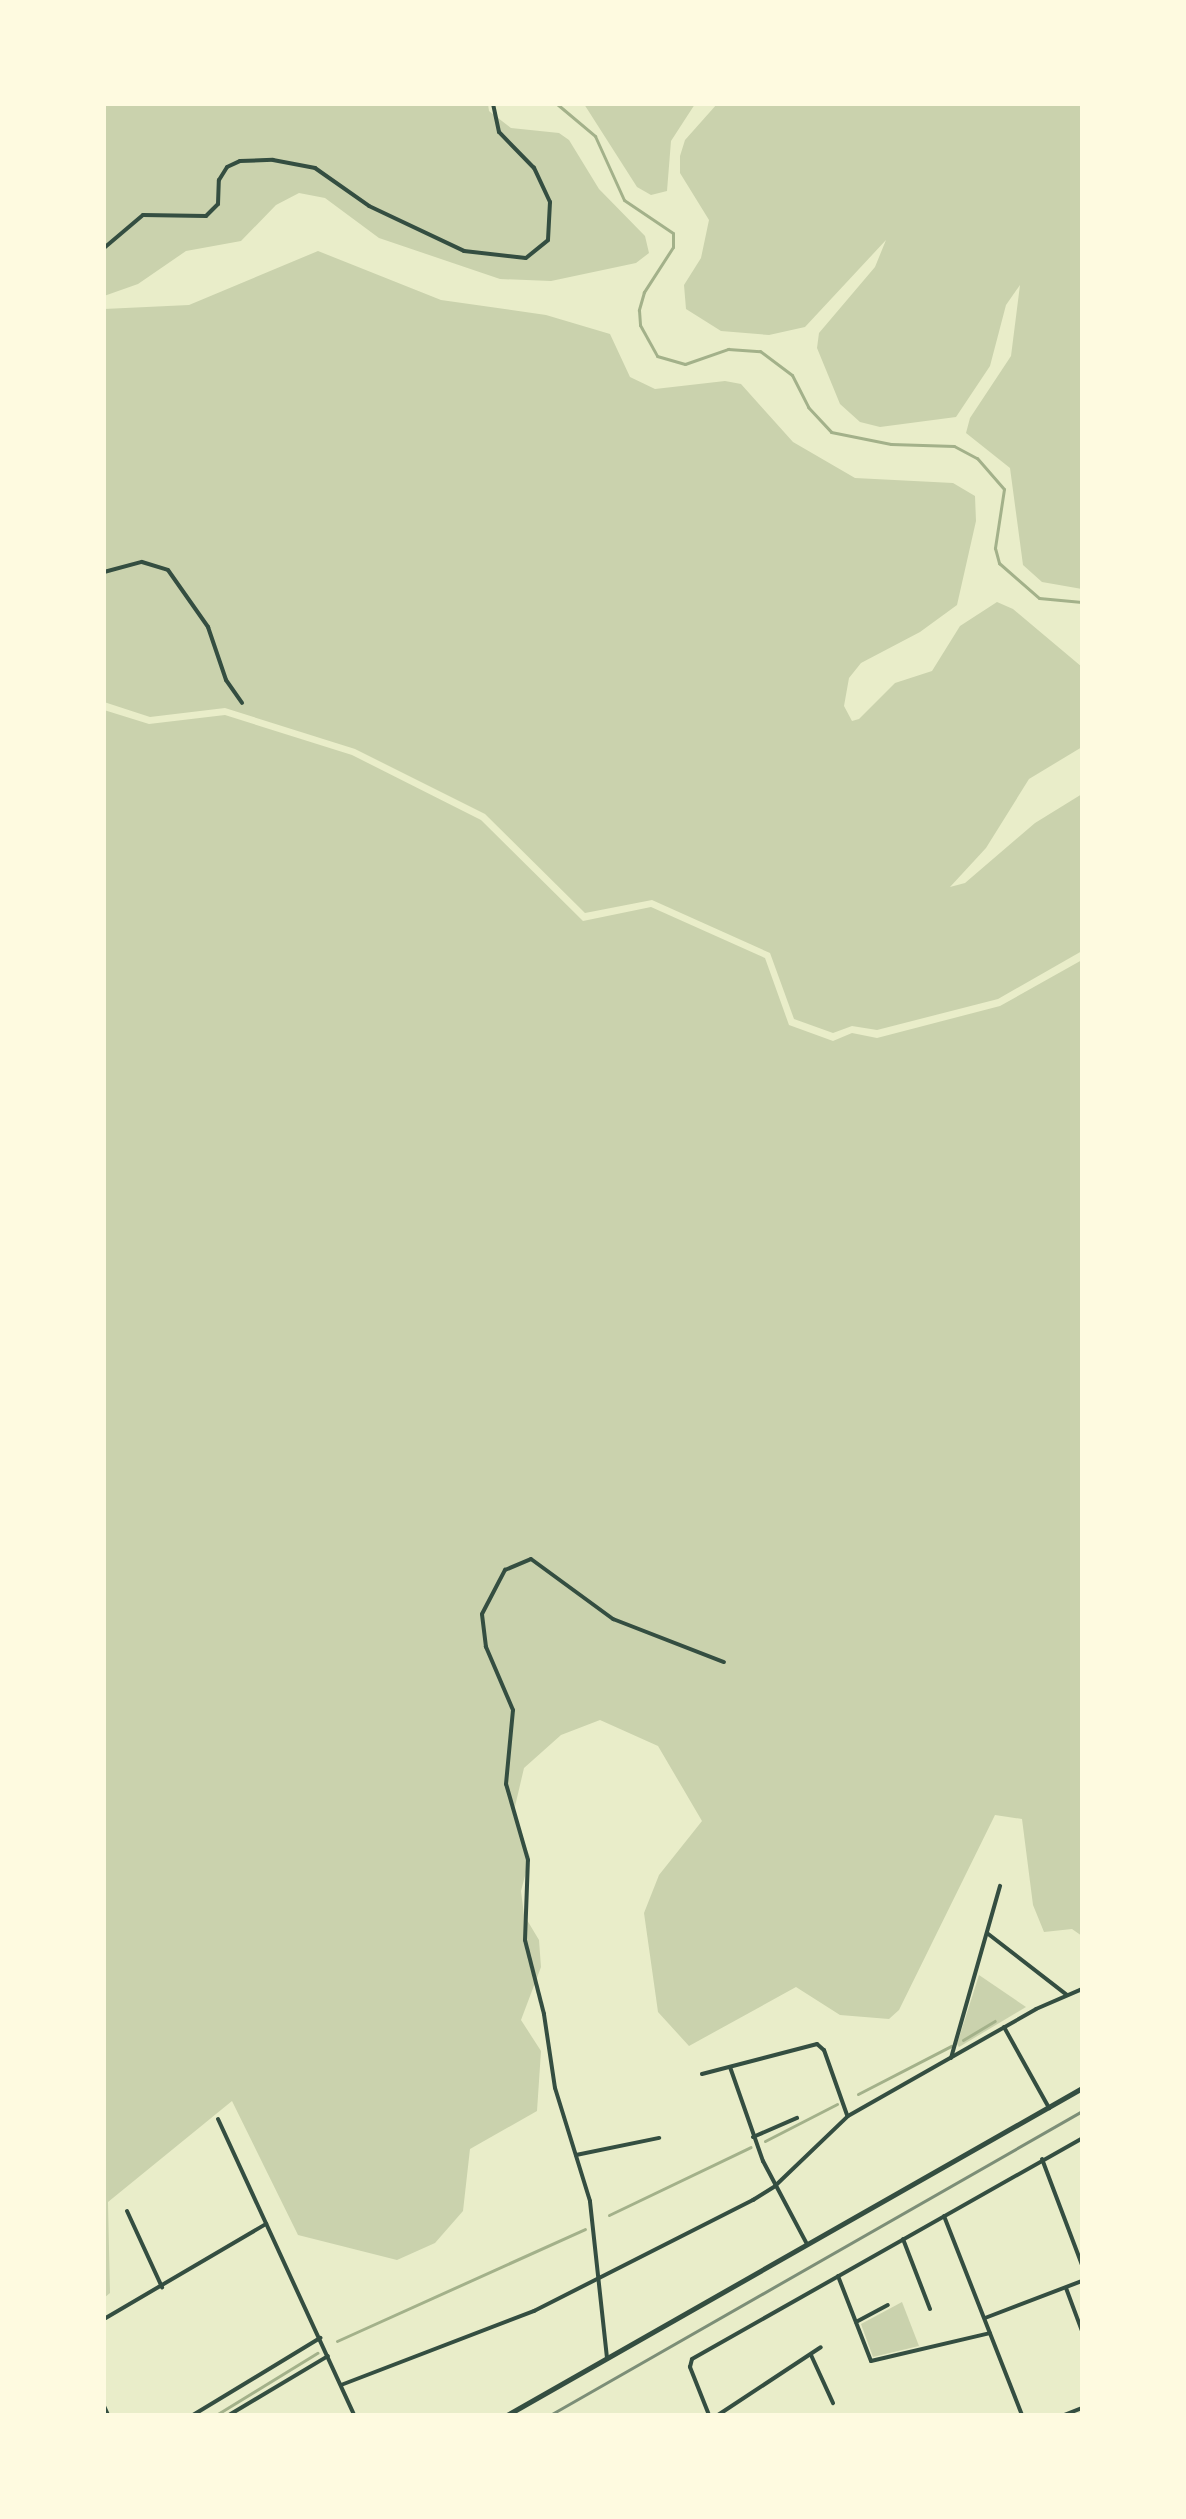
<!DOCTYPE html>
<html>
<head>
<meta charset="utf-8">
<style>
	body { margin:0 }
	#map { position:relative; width:1186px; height:2519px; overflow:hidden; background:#e9edc9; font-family:"Varela Round",sans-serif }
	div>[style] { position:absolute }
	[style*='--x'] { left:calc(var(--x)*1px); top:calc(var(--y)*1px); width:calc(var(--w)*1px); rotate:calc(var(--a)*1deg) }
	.green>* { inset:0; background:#cad2ad }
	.stream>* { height:3px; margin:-1.5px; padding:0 1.5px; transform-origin:1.5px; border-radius:1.5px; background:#a3b18a }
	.minor>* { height:4px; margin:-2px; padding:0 2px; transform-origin:2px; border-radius:2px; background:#344e41 }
	.tertiary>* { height:5px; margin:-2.5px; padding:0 2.5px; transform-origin:2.5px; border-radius:2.5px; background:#344e41 }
	.rail>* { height:3px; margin:-1.5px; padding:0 1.5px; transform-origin:1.5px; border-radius:1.5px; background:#7c8e77 }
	span { translate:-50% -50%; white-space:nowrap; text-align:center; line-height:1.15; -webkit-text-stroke:6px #fefae0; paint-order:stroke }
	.frame { position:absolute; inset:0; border:106px solid #fefae0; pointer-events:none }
</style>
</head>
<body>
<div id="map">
	<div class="green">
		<div style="clip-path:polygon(104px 104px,488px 104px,489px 111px,511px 128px,559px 133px,569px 140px,599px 189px,645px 236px,649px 253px,636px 263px,551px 281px,500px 279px,379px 238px,325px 198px,299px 193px,276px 205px,241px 241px,186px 251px,138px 284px,104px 296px)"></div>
		<div style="clip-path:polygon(584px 104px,695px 104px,671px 141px,667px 191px,651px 195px,637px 187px)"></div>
		<div style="clip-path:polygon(717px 104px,1082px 104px,1082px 589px,1042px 582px,1023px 565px,1010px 468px,966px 433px,970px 418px,1011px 356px,1020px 285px,1006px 305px,990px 366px,956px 417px,880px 427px,860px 422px,840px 404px,817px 348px,819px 333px,875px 267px,886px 240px,805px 327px,769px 335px,721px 331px,686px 309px,684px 285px,701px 258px,709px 220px,680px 173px,680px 156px,685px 140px)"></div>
		<div style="clip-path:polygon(318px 251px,441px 300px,546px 315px,610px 334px,630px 377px,655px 389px,725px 381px,741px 384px,793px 442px,855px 478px,953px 483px,975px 496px,976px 521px,957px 605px,920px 632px,861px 663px,849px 678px,844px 706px,852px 721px,859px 719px,895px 683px,932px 671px,960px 626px,997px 602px,1013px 609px,1082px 667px,1082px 747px,1029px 779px,986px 848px,950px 887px,965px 883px,1035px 823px,1082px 794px,1082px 951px,998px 999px,877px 1030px,852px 1026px,833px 1033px,794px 1019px,770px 953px,652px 900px,585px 913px,485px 814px,355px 749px,225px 708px,150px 717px,104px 702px,104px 309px,189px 305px)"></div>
		<div style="clip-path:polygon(104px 710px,149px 724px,225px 715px,352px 755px,481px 820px,583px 921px,651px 907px,765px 958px,789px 1025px,833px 1041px,852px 1033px,877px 1038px,1000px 1006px,1082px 960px,1082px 1936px,1072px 1929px,1044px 1932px,1033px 1905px,1022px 1819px,995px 1815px,899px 2010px,889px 2019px,840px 2015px,796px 1987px,689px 2046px,658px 2012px,644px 1913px,659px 1875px,702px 1821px,658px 1746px,600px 1720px,561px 1735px,524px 1768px,513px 1815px,530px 1857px,521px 1891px,524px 1915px,539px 1940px,541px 1967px,521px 2020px,541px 2051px,537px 2111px,470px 2149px,463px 2211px,435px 2243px,397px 2260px,298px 2235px,232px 2101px,108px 2202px,110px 2293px,104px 2298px)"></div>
		<div style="clip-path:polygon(979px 1975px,1026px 2007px,959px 2047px,957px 2044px)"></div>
		<div style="clip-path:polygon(902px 2302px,919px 2346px,873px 2357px,861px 2324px)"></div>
	</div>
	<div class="stream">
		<div style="--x:557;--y:104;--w:50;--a:40.1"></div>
		<div style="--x:595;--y:136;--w:70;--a:65.6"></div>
		<div style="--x:624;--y:200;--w:59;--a:34"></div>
		<div style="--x:673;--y:233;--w:14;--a:90"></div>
		<div style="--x:673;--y:247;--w:54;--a:122.8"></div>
		<div style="--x:644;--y:292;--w:19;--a:106"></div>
		<div style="--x:639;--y:310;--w:15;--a:86"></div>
		<div style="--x:640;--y:325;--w:35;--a:61"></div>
		<div style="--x:657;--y:356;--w:29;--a:16"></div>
		<div style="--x:685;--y:364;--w:46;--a:-19.2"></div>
		<div style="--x:728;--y:349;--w:32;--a:4"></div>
		<div style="--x:760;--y:351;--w:40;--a:37"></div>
		<div style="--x:792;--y:375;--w:36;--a:63"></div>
		<div style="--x:808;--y:407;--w:34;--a:47"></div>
		<div style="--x:831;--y:432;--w:61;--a:11.3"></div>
		<div style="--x:891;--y:444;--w:63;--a:1.8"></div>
		<div style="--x:954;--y:446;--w:26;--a:28"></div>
		<div style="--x:977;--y:458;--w:41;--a:48.9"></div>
		<div style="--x:1004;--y:489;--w:60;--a:98.7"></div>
		<div style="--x:995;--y:548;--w:16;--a:75"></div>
		<div style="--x:999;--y:563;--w:53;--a:41.2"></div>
		<div style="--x:1039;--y:598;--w:43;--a:5.3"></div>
		<div style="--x:963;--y:2040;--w:37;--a:-31"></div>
		<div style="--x:858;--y:2094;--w:105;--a:-27.3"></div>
		<div style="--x:765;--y:2141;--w:81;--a:-27.2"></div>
		<div style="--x:609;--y:2215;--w:157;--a:-25.6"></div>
		<div style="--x:337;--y:2341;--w:272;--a:-24.3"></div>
		<div style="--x:216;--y:2415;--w:119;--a:-31.5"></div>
	</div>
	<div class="minor">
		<div style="--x:104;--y:248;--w:51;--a:-40.2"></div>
		<div style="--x:143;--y:215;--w:63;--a:0.9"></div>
		<div style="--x:206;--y:216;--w:17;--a:-45"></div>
		<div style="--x:218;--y:204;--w:24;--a:-88"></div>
		<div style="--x:219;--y:180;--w:15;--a:-58"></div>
		<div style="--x:227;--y:167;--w:14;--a:-25"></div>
		<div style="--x:240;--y:161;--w:33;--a:-2"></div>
		<div style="--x:273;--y:160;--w:43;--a:10.8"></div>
		<div style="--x:315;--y:168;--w:66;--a:35.1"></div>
		<div style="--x:369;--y:206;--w:105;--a:25.3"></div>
		<div style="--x:464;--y:251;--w:62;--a:6.4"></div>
		<div style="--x:526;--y:258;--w:28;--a:-39"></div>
		<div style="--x:548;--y:240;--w:38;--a:-87"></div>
		<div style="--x:550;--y:202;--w:38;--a:-115"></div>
		<div style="--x:534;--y:168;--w:50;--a:-134.2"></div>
		<div style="--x:499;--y:132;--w:29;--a:-102"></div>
		<div style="--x:104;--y:572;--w:39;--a:-15"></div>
		<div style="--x:142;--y:562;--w:27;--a:17"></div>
		<div style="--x:168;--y:570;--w:70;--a:54.9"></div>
		<div style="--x:208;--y:627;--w:56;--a:71.2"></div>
		<div style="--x:226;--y:680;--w:28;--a:55"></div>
		<div style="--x:987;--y:1933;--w:101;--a:37.8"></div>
		<div style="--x:1004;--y:2027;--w:93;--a:60.9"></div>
		<div style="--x:951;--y:2058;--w:179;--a:-74.1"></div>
		<div style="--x:730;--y:2067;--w:100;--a:70.7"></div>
		<div style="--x:763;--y:2161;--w:94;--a:62.1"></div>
		<div style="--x:702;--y:2074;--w:119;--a:-14.6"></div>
		<div style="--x:817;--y:2044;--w:9;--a:41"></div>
		<div style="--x:824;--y:2050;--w:69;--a:70.5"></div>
		<div style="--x:218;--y:2119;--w:326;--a:65.3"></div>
		<div style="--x:753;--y:2137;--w:48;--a:-23.4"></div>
		<div style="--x:576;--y:2155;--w:85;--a:-11.6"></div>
		<div style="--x:1042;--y:2159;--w:113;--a:69.3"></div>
		<div style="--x:127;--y:2211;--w:84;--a:65.3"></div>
		<div style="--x:944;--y:2216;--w:214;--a:68.6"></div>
		<div style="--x:903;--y:2239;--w:75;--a:68.9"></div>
		<div style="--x:838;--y:2276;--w:91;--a:68.8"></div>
		<div style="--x:871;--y:2361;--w:122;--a:-13.2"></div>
		<div style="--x:1066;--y:2288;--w:46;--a:69.6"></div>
		<div style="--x:985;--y:2318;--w:104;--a:-20.9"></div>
		<div style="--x:104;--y:2319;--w:188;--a:-30.4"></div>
		<div style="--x:856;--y:2322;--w:36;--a:-28"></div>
		<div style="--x:811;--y:2355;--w:53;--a:65.4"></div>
		<div style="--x:607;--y:2358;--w:158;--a:-96.2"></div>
		<div style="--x:590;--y:2201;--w:118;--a:-107.2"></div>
		<div style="--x:555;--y:2088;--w:75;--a:-98.5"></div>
		<div style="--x:544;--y:2014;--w:76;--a:-104.4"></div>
		<div style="--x:525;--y:1940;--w:80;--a:-87.9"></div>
		<div style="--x:528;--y:1860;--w:79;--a:-106.1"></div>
		<div style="--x:506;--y:1784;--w:74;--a:-84.6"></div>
		<div style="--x:513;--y:1710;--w:69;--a:-113.2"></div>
		<div style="--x:486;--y:1647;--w:33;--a:-97"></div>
		<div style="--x:482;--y:1614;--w:50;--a:-62.4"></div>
		<div style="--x:505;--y:1570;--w:28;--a:-23"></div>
		<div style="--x:531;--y:1559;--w:102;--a:36.2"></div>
		<div style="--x:613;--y:1619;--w:119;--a:21.2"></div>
		<div style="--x:341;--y:2385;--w:207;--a:-21"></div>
		<div style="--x:534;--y:2311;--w:246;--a:-26.9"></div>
		<div style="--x:753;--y:2200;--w:26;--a:-32"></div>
		<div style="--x:775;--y:2186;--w:101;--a:-43.8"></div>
		<div style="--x:848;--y:2116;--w:216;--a:-29.6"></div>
		<div style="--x:1036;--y:2009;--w:50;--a:-23.5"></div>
		<div style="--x:104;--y:2406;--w:10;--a:66"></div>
		<div style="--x:193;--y:2415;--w:149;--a:-31.2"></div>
		<div style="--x:229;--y:2415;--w:115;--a:-30.8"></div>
		<div style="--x:709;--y:2415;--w:52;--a:-111.6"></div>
		<div style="--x:690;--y:2367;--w:8;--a:-76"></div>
		<div style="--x:692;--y:2359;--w:448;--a:-29.5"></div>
		<div style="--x:718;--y:2415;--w:123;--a:-33.4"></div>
		<div style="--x:844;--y:2415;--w:1;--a:0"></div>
		<div style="--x:1064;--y:2415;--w:19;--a:-21"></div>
	</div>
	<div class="tertiary">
		<div style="--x:507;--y:2415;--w:661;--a:-29.63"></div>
	</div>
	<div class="rail">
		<div style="--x:550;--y:2415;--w:613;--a:-29.74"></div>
	</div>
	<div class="frame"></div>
</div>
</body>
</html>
